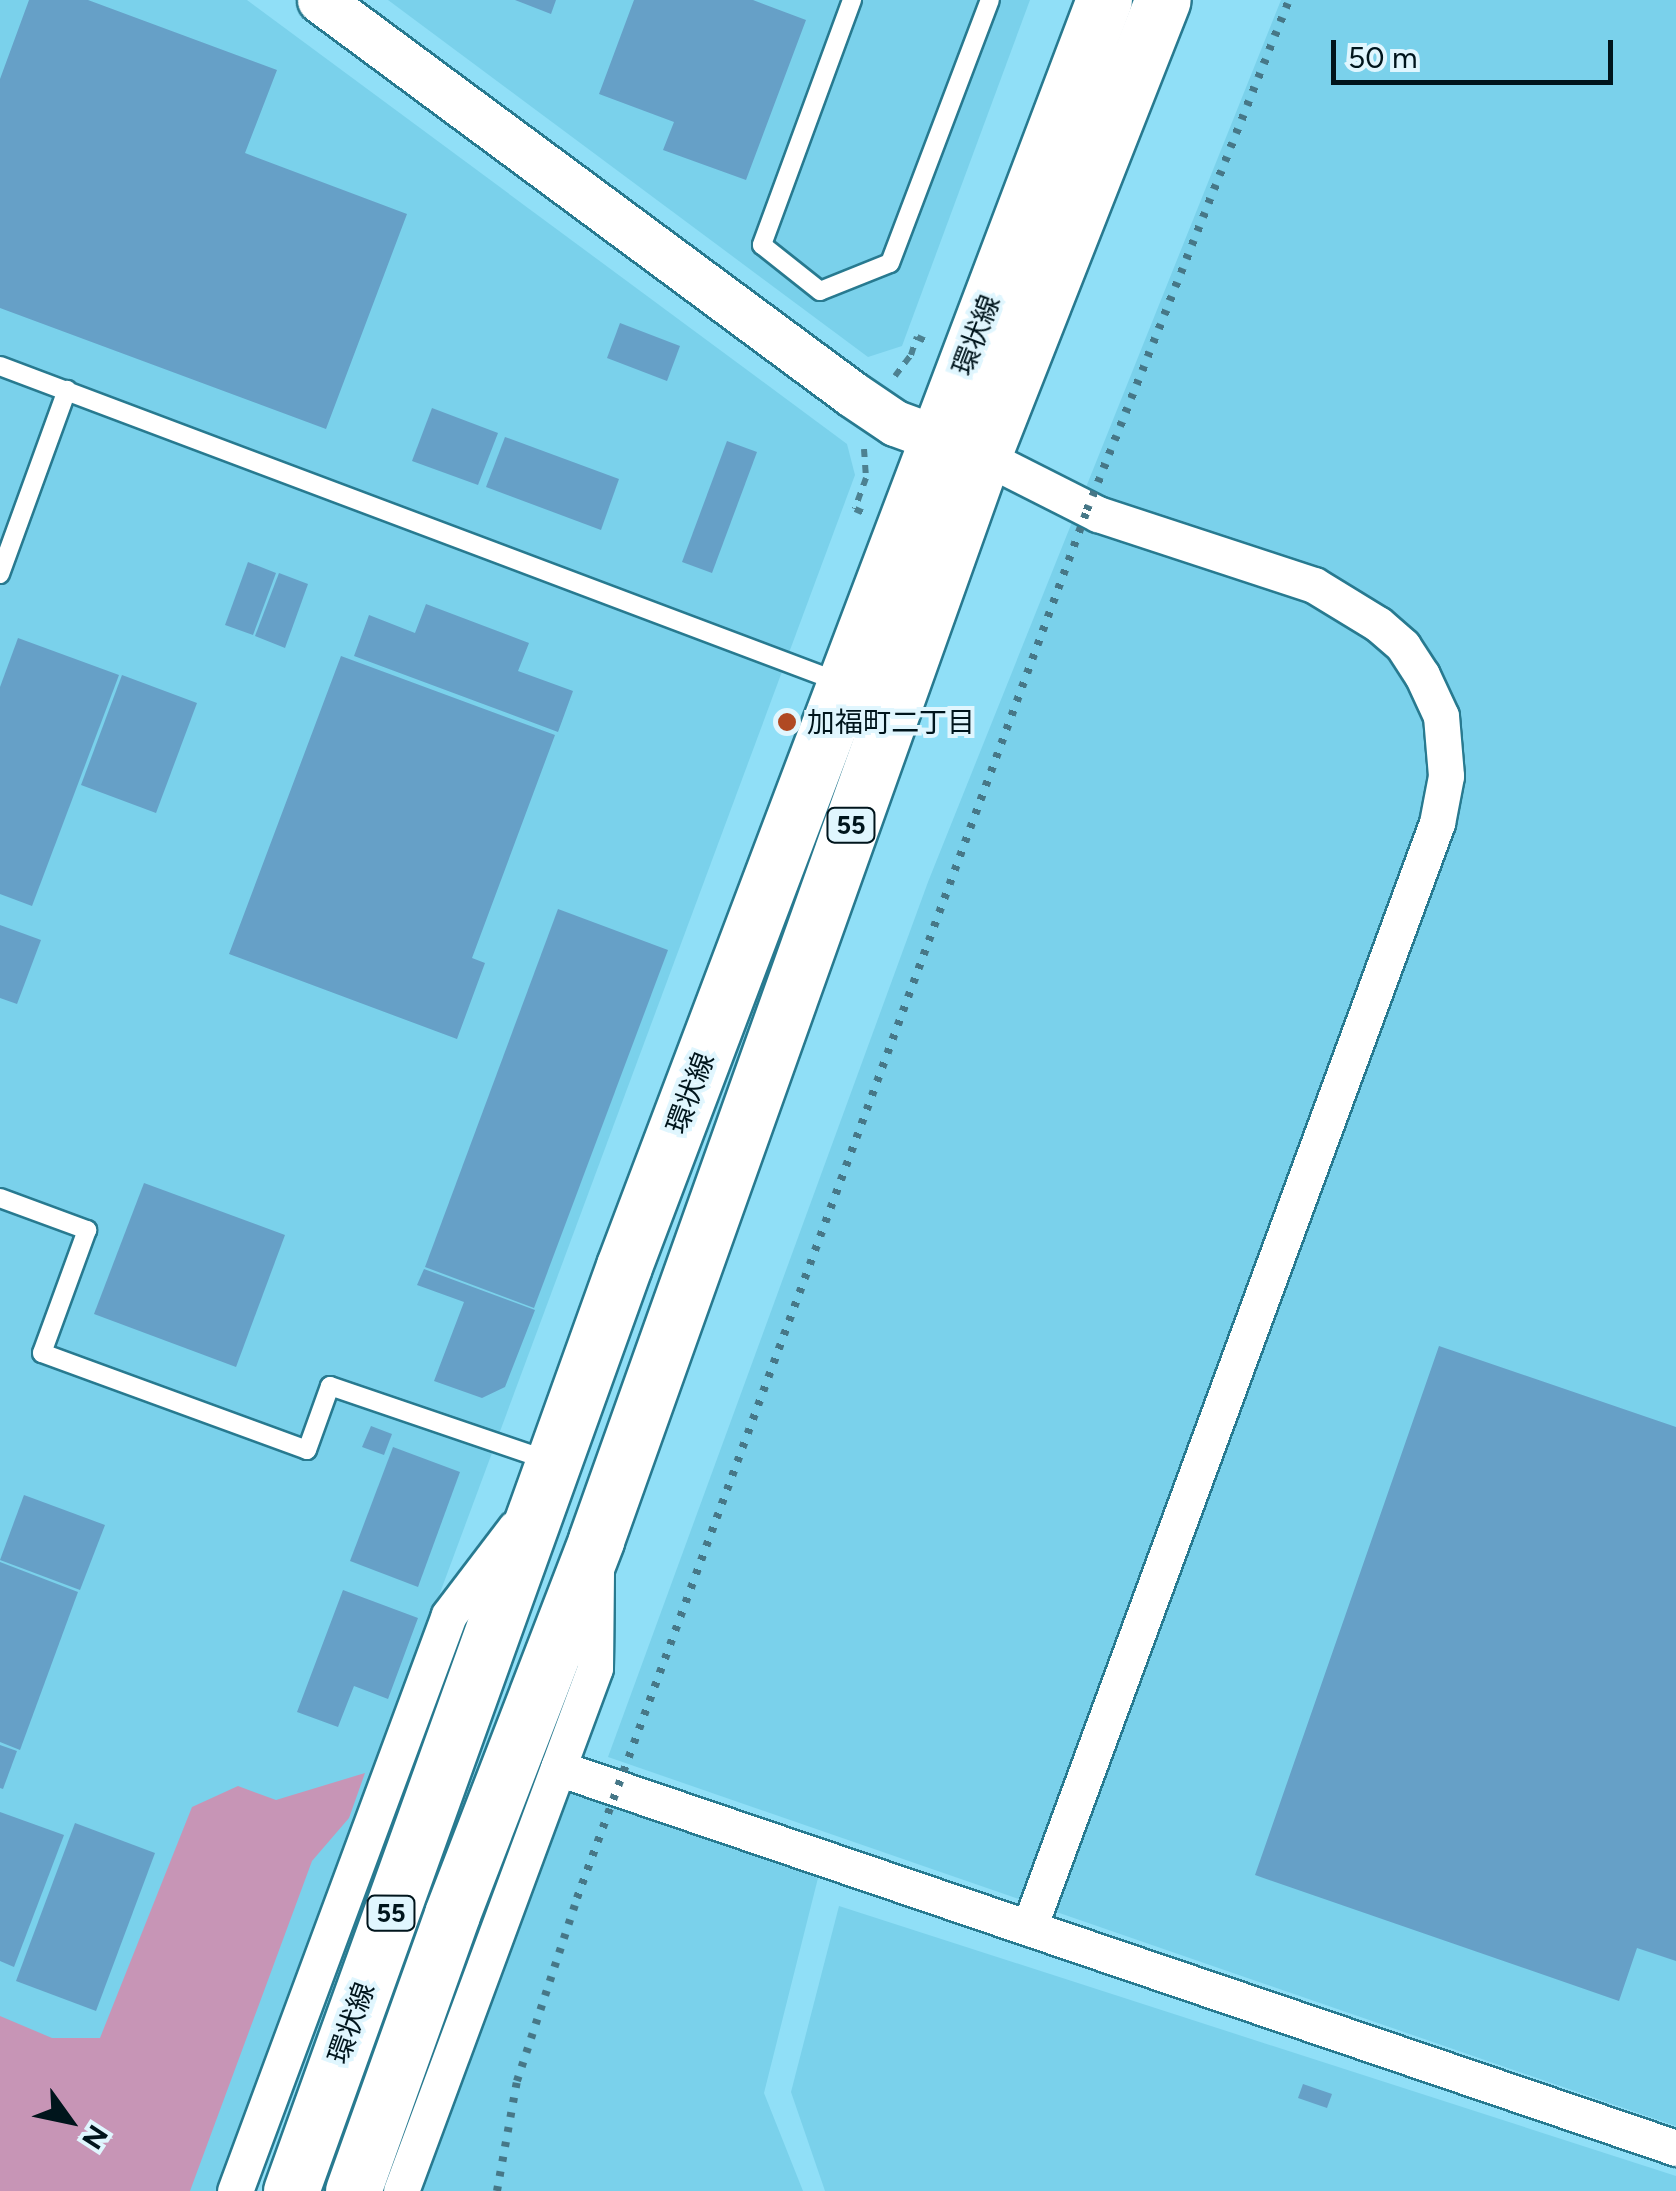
<!DOCTYPE html>
<html>
<head>
<meta charset="utf-8">
<style>
	body { margin:0 }
	#map { position:relative; width:1676px; height:2191px; overflow:hidden; background:#90dff7; font-family:Figtree,"Noto Sans JP",sans-serif }
	div>[style] { position:absolute }
	[style*='--x'] { left:calc(var(--x)*1px); top:calc(var(--y)*1px); width:calc(var(--w)*1px); rotate:calc(var(--a)*1deg) }
	.built>* { inset:0; background:#7ad1eb }
	.green>* { inset:0; background:#c795b6 }
	.building>* { inset:0; background:#66a0c7 }
	.path>* { height:6px; margin-top:-3px; transform-origin:0; background:repeating-linear-gradient(90deg,#4d8191 0 8px,transparent 0 16px) }
	.roads { filter:drop-shadow(2px 0 #287a90) drop-shadow(-2px 0 #287a90) drop-shadow(0 2px #287a90) drop-shadow(0 -2px #287a90) }
	.service>* { height:18px; margin:-9px; padding:0 9px; transform-origin:9px; border-radius:9px; background:#fff }
	.minor>* { height:35px; margin:-17.5px; padding:0 17.5px; transform-origin:17.5px; border-radius:17.5px; background:#fff }
	.tertiary>* { height:45px; margin:-22.5px; padding:0 22.5px; transform-origin:22.5px; border-radius:22.5px; background:#fff }
	.primary>* { height:55px; margin:-27.5px; padding:0 27.5px; transform-origin:27.5px; border-radius:27.5px; background:#fff }
	.rail>* { height:8px; margin-top:-4px; transform-origin:0; background:repeating-linear-gradient(90deg,#467787 0 5px,transparent 0 15px) }
	.dots>* { width:28px; height:28px; translate:-50% -50%; box-sizing:border-box; border:5px solid #e0f6fe; border-radius:50% }
	span { translate:-50% -50%; white-space:nowrap; text-align:center; line-height:1.15; -webkit-text-stroke:8px #e0f6fe; paint-order:stroke }
	.shield-label span { padding:2px 8px; background:#e0f6fe; border:2px solid; border-radius:8px; -webkit-text-stroke-width:0 }
	.shield-label { font-size:25px; color:#00151c; font-weight:700 }
	.street-label { font-size:28px; color:#00151c }
	.poi-label { font-size:28px; color:#00151c }
	.left { translate:0 -50%; text-align:left }
	.north { position:absolute; left:20px; top:2071px; width:100px; height:100px; -webkit-text-stroke:8px #e0f6fe; paint-order:stroke; rotate:123deg; font-size:28px; font-weight:700; line-height:40px; text-align:center; color:#00151c }
	.north::after { content:''; display:block; margin:auto; width:35px; height:45px; background:#00151c; clip-path:polygon(50% 0,100% 100%,50% 72%,0 100%) }
	.scale { position:absolute; left:1331px; top:40px; width:282px; height:45px; box-sizing:border-box; border:5px solid #00151c; border-top:0; padding-left:12px; font-size:30px; line-height:35px; white-space:nowrap; color:#00151c; -webkit-text-stroke:8px #e0f6fe; paint-order:stroke }
</style>
</head>
<body>
<div id="map">
	<div class="built">
		<div style="clip-path:polygon(0 0,247px 0,847px 444px,855px 475px,218px 2191px,0 2191px)"></div>
		<div style="clip-path:polygon(388px 0,1030px 0,902px 346px,868px 357px)"></div>
		<div style="clip-path:polygon(1281px 0,1676px 0,1676px 2126px,608px 1757px,928px 882px)"></div>
		<div style="clip-path:polygon(564px 1791px,818px 1878px,764px 2093px,803px 2191px,414px 2191px)"></div>
		<div style="clip-path:polygon(839px 1906px,1676px 2176px,1676px 2191px,825px 2191px,791px 2092px)"></div>
	</div>
	<div class="green">
		<div style="clip-path:polygon(365px 1773px,349px 1818px,312px 1861px,190px 2191px,0 2191px,0 2016px,52px 2038px,100px 2038px,192px 1807px,238px 1786px,276px 1800px)"></div>
	</div>
	<div class="building">
		<div style="clip-path:polygon(29px 0,88px 0,277px 70px,245px 153px,407px 214px,326px 429px,0 308px,0 79px)"></div>
		<div style="clip-path:polygon(515px 0,556px 0,551px 14px)"></div>
		<div style="clip-path:polygon(634px 0,753px 0,806px 20px,746px 180px,663px 150px,674px 122px,599px 94px)"></div>
		<div style="clip-path:polygon(620px 323px,680px 346px,667px 381px,607px 358px)"></div>
		<div style="clip-path:polygon(432px 408px,498px 433px,478px 485px,412px 461px)"></div>
		<div style="clip-path:polygon(505px 437px,619px 479px,601px 530px,486px 487px)"></div>
		<div style="clip-path:polygon(727px 441px,757px 452px,712px 573px,682px 562px)"></div>
		<div style="clip-path:polygon(248px 562px,276px 573px,253px 635px,225px 625px)"></div>
		<div style="clip-path:polygon(279px 573px,308px 584px,285px 648px,255px 636px)"></div>
		<div style="clip-path:polygon(426px 604px,529px 643px,518px 671px,573px 691px,558px 732px,354px 656px,369px 615px,415px 633px)"></div>
		<div style="clip-path:polygon(18px 638px,119px 675px,32px 906px,0 894px,0 687px)"></div>
		<div style="clip-path:polygon(341px 656px,555px 735px,472px 958px,485px 963px,457px 1039px,229px 954px)"></div>
		<div style="clip-path:polygon(122px 675px,197px 703px,156px 813px,81px 785px)"></div>
		<div style="clip-path:polygon(558px 909px,668px 950px,534px 1308px,425px 1267px)"></div>
		<div style="clip-path:polygon(0 925px,41px 940px,17px 1004px,0 998px)"></div>
		<div style="clip-path:polygon(144px 1183px,285px 1235px,236px 1367px,94px 1314px)"></div>
		<div style="clip-path:polygon(424px 1269px,535px 1310px,505px 1387px,482px 1398px,434px 1381px,464px 1302px,417px 1285px)"></div>
		<div style="clip-path:polygon(1439px 1346px,1676px 1427px,1676px 1961px,1637px 1948px,1619px 2001px,1255px 1875px)"></div>
		<div style="clip-path:polygon(371px 1426px,392px 1434px,384px 1455px,362px 1447px)"></div>
		<div style="clip-path:polygon(393px 1447px,460px 1472px,418px 1587px,350px 1561px)"></div>
		<div style="clip-path:polygon(24px 1495px,105px 1525px,80px 1590px,0 1560px)"></div>
		<div style="clip-path:polygon(0 1562px,78px 1592px,20px 1750px,0 1742px)"></div>
		<div style="clip-path:polygon(343px 1590px,418px 1618px,388px 1699px,354px 1686px,338px 1727px,297px 1712px)"></div>
		<div style="clip-path:polygon(0 1745px,17px 1751px,3px 1789px,0 1788px)"></div>
		<div style="clip-path:polygon(0 1812px,64px 1835px,14px 1967px,0 1961px)"></div>
		<div style="clip-path:polygon(75px 1823px,155px 1853px,96px 2011px,16px 1981px)"></div>
		<div style="clip-path:polygon(1303px 2084px,1332px 2094px,1327px 2108px,1298px 2098px)"></div>
	</div>
	<div class="path">
		<div style="--x:895;--y:376;--w:26;--a:-53"></div>
		<div style="--x:911;--y:355;--w:19;--a:-72"></div>
		<div style="--x:917;--y:337;--w:12;--a:24"></div>
		<div style="--x:864;--y:449;--w:29;--a:86"></div>
		<div style="--x:866;--y:478;--w:33;--a:110"></div>
		<div style="--x:855;--y:509;--w:10;--a:24"></div>
	</div>
	<div class="roads">
		<div class="service">
			<div style="--x:852;--y:0;--w:261;--a:110.2"></div>
			<div style="--x:762;--y:245;--w:74;--a:38.4"></div>
			<div style="--x:820;--y:291;--w:75;--a:-21.8"></div>
			<div style="--x:890;--y:263;--w:281;--a:-69.2"></div>
			<div style="--x:0;--y:366;--w:900;--a:20.63"></div>
			<div style="--x:0;--y:574;--w:196;--a:-70"></div>
			<div style="--x:0;--y:1198;--w:93;--a:20.2"></div>
			<div style="--x:87;--y:1230;--w:131;--a:110.1"></div>
			<div style="--x:42;--y:1353;--w:282;--a:20.1"></div>
			<div style="--x:307;--y:1450;--w:68;--a:-70.2"></div>
			<div style="--x:330;--y:1386;--w:220;--a:18.8"></div>
		</div>
		<div class="minor">
			<div style="--x:983;--y:456;--w:129;--a:26.8"></div>
			<div style="--x:1098;--y:514;--w:227;--a:18.2"></div>
			<div style="--x:1314;--y:585;--w:75;--a:31.4"></div>
			<div style="--x:1378;--y:624;--w:33;--a:41"></div>
			<div style="--x:1403;--y:646;--w:35;--a:57"></div>
			<div style="--x:1422;--y:675;--w:45;--a:65.1"></div>
			<div style="--x:1441;--y:716;--w:60;--a:85.2"></div>
			<div style="--x:1446;--y:776;--w:48;--a:100.8"></div>
			<div style="--x:1437;--y:823;--w:1178;--a:110.27"></div>
			<div style="--x:558;--y:1768;--w:1181;--a:18.77"></div>
			<div style="--x:235;--y:2191;--w:614;--a:-69.62"></div>
			<div style="--x:449;--y:1615;--w:109;--a:-52.8"></div>
			<div style="--x:401;--y:2191;--w:558;--a:-69.65"></div>
			<div style="--x:595;--y:1668;--w:97;--a:-89.4"></div>
		</div>
		<div class="tertiary">
			<div style="--x:320;--y:0;--w:662;--a:36.52"></div>
			<div style="--x:852;--y:394;--w:52;--a:34"></div>
			<div style="--x:895;--y:423;--w:79;--a:20"></div>
		</div>
		<div class="primary">
			<div style="--x:291;--y:2191;--w:983;--a:-70.2"></div>
			<div style="--x:624;--y:1266;--w:1354;--a:-69.24"></div>
			<div style="--x:353;--y:2191;--w:294;--a:-70.3"></div>
			<div style="--x:452;--y:1914;--w:401;--a:-68.9"></div>
			<div style="--x:596;--y:1540;--w:1151;--a:-70.35"></div>
			<div style="--x:983;--y:456;--w:490;--a:-68.5"></div>
		</div>
	</div>
	<div class="rail">
		<div style="--x:497;--y:2191;--w:112;--a:-79.7"></div>
		<div style="--x:517;--y:2081;--w:193;--a:-71.8"></div>
		<div style="--x:577;--y:1898;--w:1479;--a:-69.82"></div>
		<div style="--x:1087;--y:510;--w:549;--a:-68.39"></div>
	</div>
	<div class="dots">
		<div style="left:787px;top:722px;background:#b04923"></div>
	</div>
	<div class="shield-label">
		<span style="left:851px;top:825px">55</span>
		<span style="left:391px;top:1913px">55</span>
	</div>
	<div class="street-label">
		<span style="left:976px;top:335px;rotate:-69deg">環状線</span>
		<span style="left:690px;top:1093px;rotate:-69deg">環状線</span>
		<span style="left:351px;top:2023px;rotate:-70deg">環状線</span>
	</div>
	<div class="poi-label">
		<span class="left" style="left:807px;top:722px">加福町二丁目</span>
	</div>
	<div class="north">N</div>
	<div class="scale">50 m</div>
</div>
</body>
</html>
